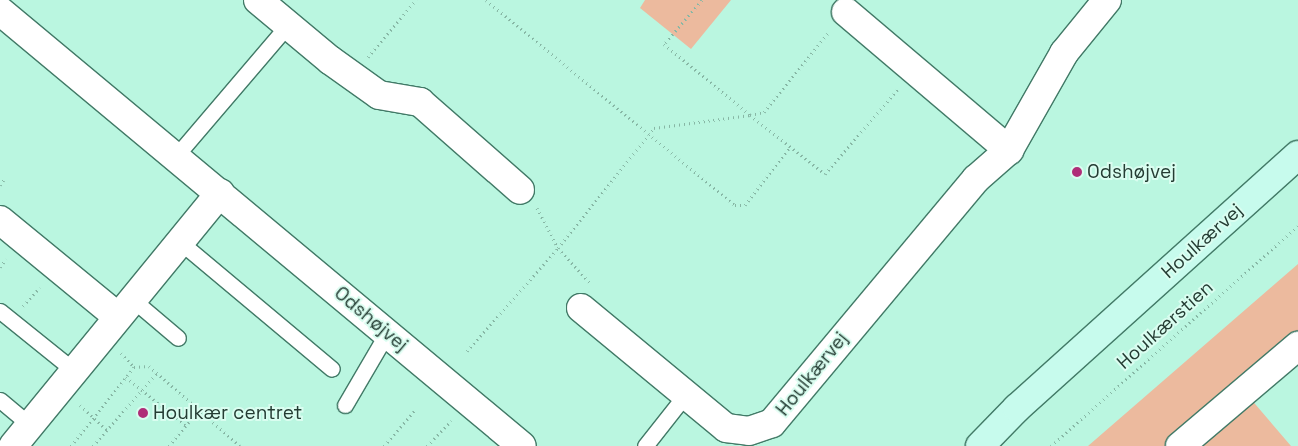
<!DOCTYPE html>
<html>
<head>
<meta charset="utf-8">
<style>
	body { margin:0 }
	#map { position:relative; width:1298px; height:446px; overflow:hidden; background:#baf6e0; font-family:"Space Grotesk",sans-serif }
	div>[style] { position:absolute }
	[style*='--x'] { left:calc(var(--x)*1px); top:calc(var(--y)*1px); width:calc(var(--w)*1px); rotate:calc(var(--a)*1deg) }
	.green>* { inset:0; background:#ecba9e }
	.path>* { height:3px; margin-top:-1.5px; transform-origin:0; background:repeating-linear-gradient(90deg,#87b7a5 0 1px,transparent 0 5px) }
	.roads { filter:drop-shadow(1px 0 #427a67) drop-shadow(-1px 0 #427a67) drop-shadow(0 1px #427a67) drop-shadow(0 -1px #427a67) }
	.lane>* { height:15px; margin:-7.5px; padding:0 7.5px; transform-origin:7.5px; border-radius:7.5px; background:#fff }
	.street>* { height:28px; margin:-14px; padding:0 14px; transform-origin:14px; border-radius:14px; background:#fff }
	.secondary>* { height:28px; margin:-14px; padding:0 14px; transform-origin:14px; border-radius:14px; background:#c7fbed }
	.dots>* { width:14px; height:14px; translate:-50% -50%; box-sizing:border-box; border:2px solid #dafdf0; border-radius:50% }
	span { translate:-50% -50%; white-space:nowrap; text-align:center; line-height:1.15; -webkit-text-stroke:4px #dafdf0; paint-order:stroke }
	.poi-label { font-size:19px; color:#243c33 }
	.left { translate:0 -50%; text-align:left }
	.street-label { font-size:19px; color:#243c33 }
</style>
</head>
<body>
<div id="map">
	<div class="green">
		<div style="clip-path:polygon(645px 0,731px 0,691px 49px,640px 8px)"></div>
		<div style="clip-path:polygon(1298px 264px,1298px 331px,1238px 384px,1291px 446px,1088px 446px)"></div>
	</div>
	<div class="path">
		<div style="--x:486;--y:0;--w:323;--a:39.5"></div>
		<div style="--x:735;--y:205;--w:10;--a:0"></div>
		<div style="--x:745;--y:205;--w:73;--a:-52.2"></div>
		<div style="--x:702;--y:0;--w:58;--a:130.8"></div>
		<div style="--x:664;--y:44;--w:112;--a:39.5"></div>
		<div style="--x:750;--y:115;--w:14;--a:-12"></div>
		<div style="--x:764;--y:112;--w:103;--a:-50.9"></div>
		<div style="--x:368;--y:57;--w:75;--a:-49.9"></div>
		<div style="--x:0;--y:185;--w:9;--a:-54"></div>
		<div style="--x:537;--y:208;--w:45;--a:62.3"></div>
		<div style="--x:558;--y:248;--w:49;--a:47.5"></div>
		<div style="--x:0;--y:267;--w:10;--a:-53"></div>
		<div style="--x:23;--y:306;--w:25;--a:-48"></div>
		<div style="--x:467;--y:351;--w:137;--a:-48.5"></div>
		<div style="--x:558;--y:248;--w:154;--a:-51.3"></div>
		<div style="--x:654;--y:128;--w:97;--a:-7.7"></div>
		<div style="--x:750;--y:115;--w:95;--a:38.2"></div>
		<div style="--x:825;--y:174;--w:112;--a:-49.3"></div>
		<div style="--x:121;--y:353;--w:19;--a:47"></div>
		<div style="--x:126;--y:377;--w:77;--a:39.2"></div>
		<div style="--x:80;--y:405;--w:37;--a:43"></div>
		<div style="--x:71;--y:446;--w:101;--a:-51.4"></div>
		<div style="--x:134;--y:367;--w:15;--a:-4"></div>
		<div style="--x:149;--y:366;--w:121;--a:41.3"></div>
		<div style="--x:93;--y:446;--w:97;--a:-48.8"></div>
		<div style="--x:169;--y:446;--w:47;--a:-50.2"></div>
		<div style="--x:384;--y:446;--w:49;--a:-49.1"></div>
		<div style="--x:427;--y:446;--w:35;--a:-46"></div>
		<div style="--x:1051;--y:446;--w:331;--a:-41.7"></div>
	</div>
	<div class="roads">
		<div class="lane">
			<div style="--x:176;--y:156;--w:172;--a:-49.5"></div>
			<div style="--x:179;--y:241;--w:199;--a:39.9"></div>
			<div style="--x:132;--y:299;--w:60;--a:40.3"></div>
			<div style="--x:0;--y:311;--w:97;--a:38.8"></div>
			<div style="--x:0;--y:400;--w:39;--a:40"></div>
			<div style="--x:345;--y:405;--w:83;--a:-59.7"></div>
			<div style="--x:645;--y:446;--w:66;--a:-51.7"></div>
		</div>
		<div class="street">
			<div style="--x:258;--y:0;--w:94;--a:39.8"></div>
			<div style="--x:330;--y:60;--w:60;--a:35.5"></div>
			<div style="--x:379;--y:95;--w:42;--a:9.7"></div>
			<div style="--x:420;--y:102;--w:133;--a:41.3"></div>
			<div style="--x:0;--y:11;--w:679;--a:39.81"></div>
			<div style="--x:846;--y:12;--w:214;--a:40.3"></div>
			<div style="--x:0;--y:220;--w:151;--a:39.4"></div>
			<div style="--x:581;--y:308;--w:188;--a:39.6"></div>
			<div style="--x:726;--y:428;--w:23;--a:7"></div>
			<div style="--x:749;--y:431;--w:24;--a:-19"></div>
			<div style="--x:772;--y:423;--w:318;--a:-50.1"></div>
			<div style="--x:976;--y:179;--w:44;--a:-41.3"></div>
			<div style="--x:1009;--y:150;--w:112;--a:-60.4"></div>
			<div style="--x:1064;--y:53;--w:68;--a:-50.9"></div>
			<div style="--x:13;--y:446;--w:327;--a:-50.7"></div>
			<div style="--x:1180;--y:446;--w:155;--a:-40.3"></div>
		</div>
		<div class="secondary">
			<div style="--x:980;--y:446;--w:53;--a:-45.8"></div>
			<div style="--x:1017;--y:408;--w:378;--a:-42"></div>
		</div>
	</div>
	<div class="dots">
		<div style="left:1077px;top:172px;background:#af2d78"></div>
		<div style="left:143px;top:413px;background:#af2d78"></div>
	</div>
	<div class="poi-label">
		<span class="left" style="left:1087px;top:172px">Odshøjvej</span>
		<span class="left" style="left:153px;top:413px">Houlkær centret</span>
	</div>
	<div class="street-label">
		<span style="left:1202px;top:241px;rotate:-42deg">Houlkærvej</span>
		<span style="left:371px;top:319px;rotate:40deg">Odshøjvej</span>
		<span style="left:1165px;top:325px;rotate:-42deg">Houlkærstien</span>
		<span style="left:812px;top:374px;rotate:-51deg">Houlkærvej</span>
	</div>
</div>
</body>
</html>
